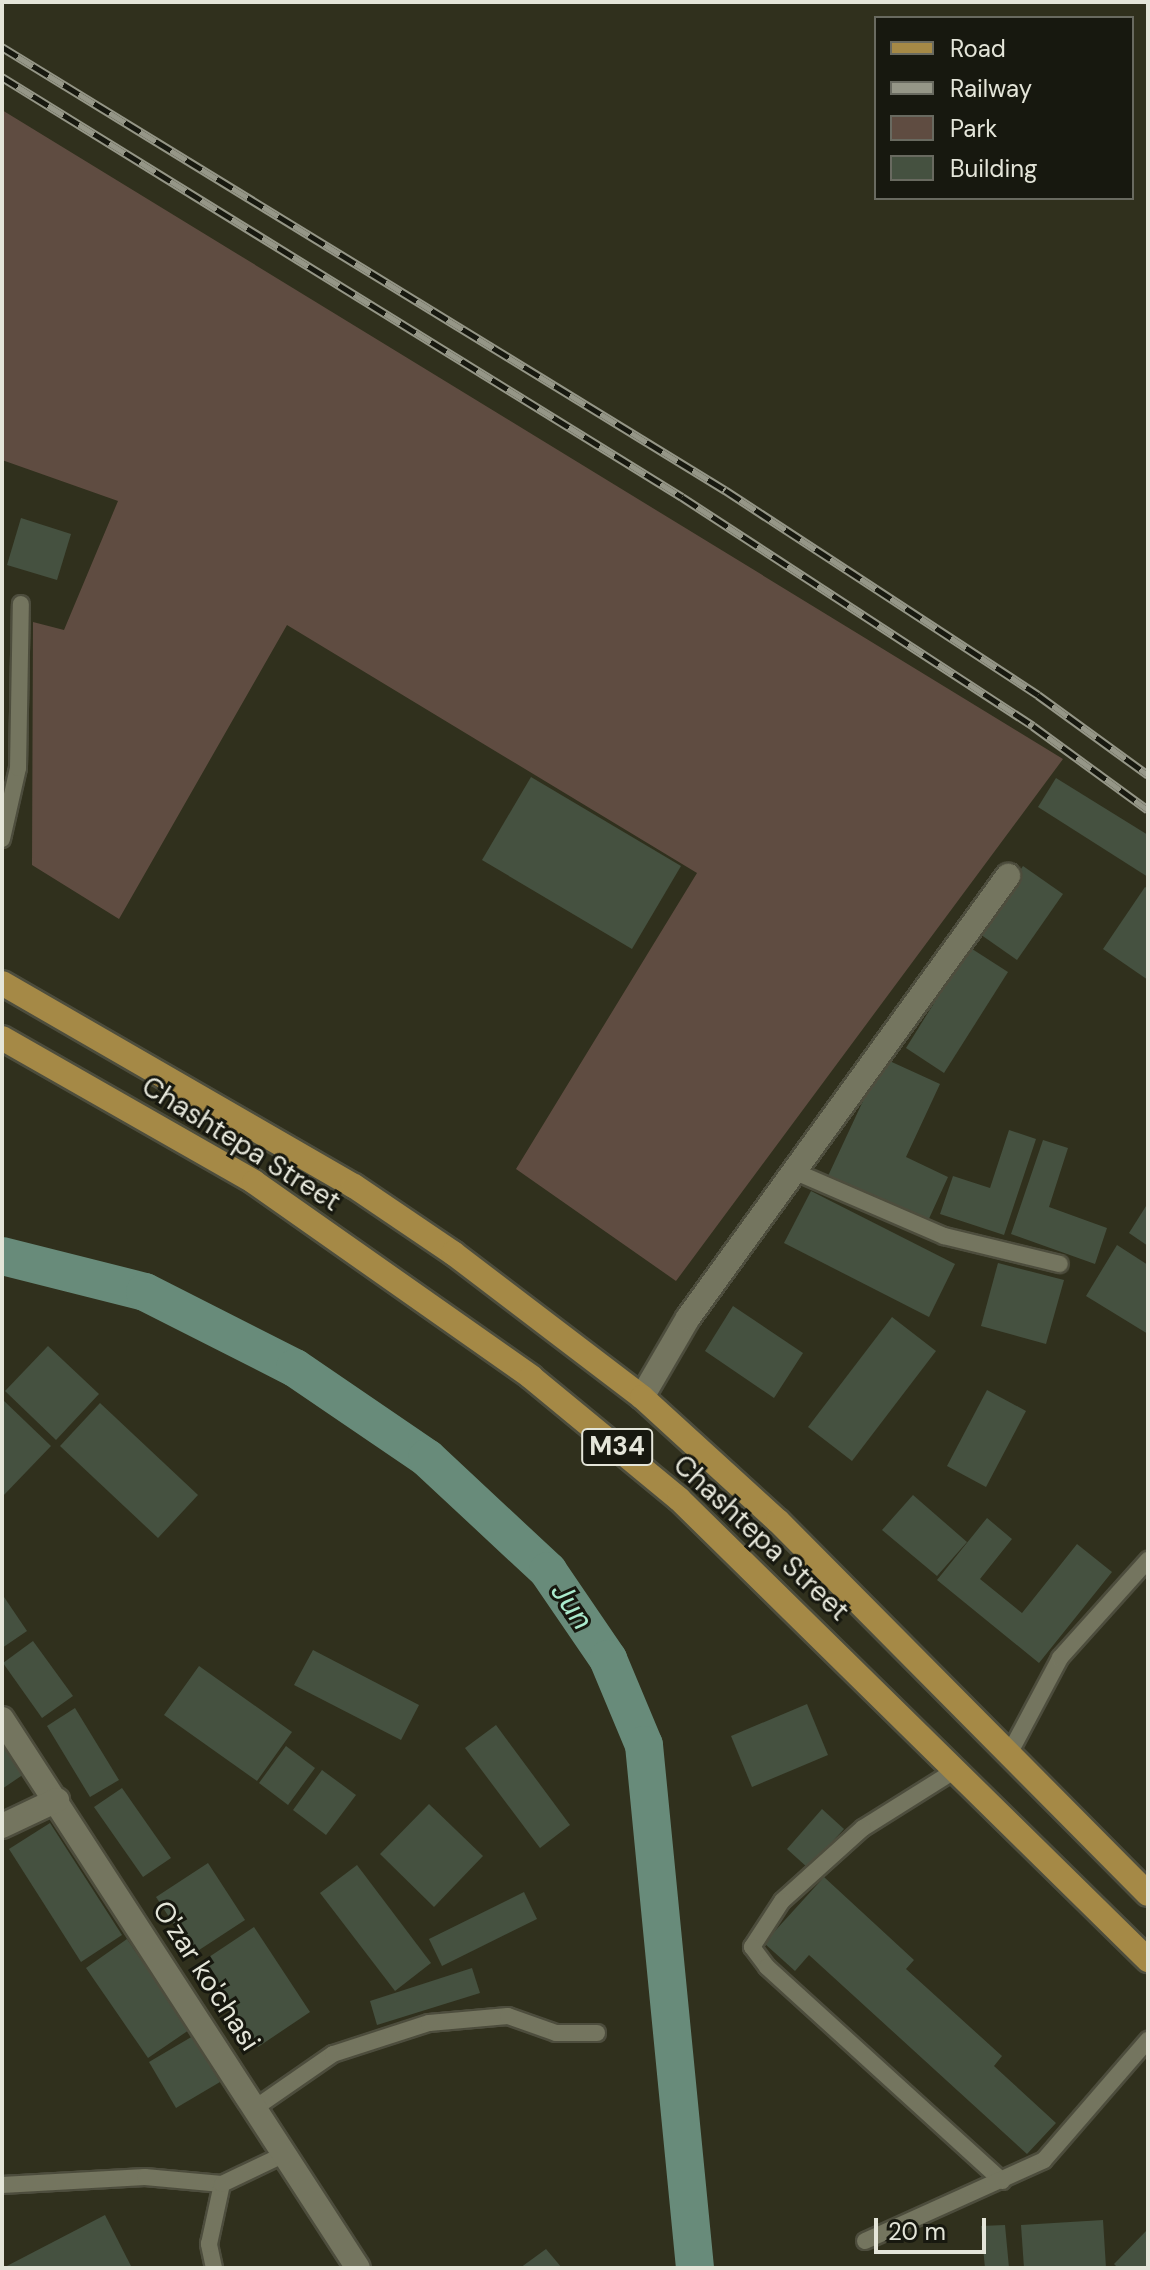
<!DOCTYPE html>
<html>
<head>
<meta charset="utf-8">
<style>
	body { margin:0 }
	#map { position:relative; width:1150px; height:2270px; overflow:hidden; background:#30301d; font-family:"DM Sans",sans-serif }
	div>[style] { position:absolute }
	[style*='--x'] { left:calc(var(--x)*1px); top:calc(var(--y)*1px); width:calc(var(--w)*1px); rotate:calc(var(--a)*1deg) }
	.green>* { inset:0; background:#5f4c41 }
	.canal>* { height:38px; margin:-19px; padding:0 19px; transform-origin:19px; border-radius:19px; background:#688b7a }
	.building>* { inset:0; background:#455140 }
	.roads { filter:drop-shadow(2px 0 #4d4d3d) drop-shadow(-2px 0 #4d4d3d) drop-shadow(0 2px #4d4d3d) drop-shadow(0 -2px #4d4d3d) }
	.lane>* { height:16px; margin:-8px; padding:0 8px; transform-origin:8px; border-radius:8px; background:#74755f }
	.street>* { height:24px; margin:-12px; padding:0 12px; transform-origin:12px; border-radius:12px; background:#74755f }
	.primary>* { height:24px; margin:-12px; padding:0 12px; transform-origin:12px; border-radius:12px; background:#a58946 }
	.rail>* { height:9px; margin-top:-4.5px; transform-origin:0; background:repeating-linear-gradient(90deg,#17180f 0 18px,#959687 0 36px); box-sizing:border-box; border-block:2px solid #959687 }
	span { translate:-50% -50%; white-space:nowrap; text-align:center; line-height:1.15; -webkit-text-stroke:6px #17180f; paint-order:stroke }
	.shield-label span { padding:2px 6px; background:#17180f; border:2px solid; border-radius:6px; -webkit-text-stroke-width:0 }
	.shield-label { font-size:26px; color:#e4e5d9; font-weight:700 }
	.street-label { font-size:28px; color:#e4e5d9 }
	.water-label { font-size:30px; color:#aaeacd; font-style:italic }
	.frame { position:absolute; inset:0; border:4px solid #e4e5d9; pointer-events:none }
	.legend { position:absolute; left:874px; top:16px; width:260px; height:184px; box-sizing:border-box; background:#17180f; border:2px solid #696a60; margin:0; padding:10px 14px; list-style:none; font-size:24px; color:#e4e5d9 }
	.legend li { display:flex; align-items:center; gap:16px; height:40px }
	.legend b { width:40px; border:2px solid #696a60 }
	.scale { position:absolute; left:874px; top:2218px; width:112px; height:36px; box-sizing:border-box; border:4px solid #e4e5d9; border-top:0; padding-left:10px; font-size:24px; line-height:28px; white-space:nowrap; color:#e4e5d9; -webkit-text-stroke:6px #17180f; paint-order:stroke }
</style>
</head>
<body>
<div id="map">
	<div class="green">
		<div style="clip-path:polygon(2px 110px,1063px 759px,676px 1281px,516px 1169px,697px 873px,287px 625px,119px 919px,32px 865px,33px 622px,64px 630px,118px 501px,2px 460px)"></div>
	</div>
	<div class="canal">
		<div style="--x:2;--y:1256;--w:147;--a:14.1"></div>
		<div style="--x:145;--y:1292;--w:168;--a:26.9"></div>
		<div style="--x:295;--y:1368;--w:160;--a:34.3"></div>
		<div style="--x:427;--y:1458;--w:166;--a:43"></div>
		<div style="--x:548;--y:1571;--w:107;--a:55.7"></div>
		<div style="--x:608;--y:1659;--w:93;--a:67.3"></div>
		<div style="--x:644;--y:1745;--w:525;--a:84.43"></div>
	</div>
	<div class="building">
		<div style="clip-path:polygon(21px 518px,71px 534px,57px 580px,7px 565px)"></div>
		<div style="clip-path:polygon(531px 777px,681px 866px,632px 949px,482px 860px)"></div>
		<div style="clip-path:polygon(1056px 778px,1148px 835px,1148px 877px,1038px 807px)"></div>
		<div style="clip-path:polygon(1023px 866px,1063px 894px,1017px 960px,977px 932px)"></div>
		<div style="clip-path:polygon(1145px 887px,1148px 889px,1148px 980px,1103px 949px)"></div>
		<div style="clip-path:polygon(969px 947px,1008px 972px,944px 1073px,906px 1048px)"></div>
		<div style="clip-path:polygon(883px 1058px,940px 1084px,906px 1157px,948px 1177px,927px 1223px,828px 1176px)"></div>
		<div style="clip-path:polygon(1009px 1130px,1036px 1139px,1004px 1235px,940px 1214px,953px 1176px,990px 1188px)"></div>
		<div style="clip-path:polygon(1043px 1140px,1068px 1148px,1049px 1207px,1107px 1228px,1095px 1264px,1011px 1234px)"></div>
		<div style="clip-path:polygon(811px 1191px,955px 1264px,929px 1317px,784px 1243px)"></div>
		<div style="clip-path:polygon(1148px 1203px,1148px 1246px,1129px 1233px)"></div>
		<div style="clip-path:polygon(1117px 1245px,1148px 1265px,1148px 1334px,1086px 1296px)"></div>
		<div style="clip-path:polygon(998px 1263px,1064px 1280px,1046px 1344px,981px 1326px)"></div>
		<div style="clip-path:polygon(733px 1306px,803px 1353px,774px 1398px,705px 1351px)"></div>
		<div style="clip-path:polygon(892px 1317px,936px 1351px,852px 1461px,808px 1427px)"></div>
		<div style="clip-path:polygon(48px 1346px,99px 1394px,56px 1440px,5px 1391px)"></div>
		<div style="clip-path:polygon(987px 1390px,1026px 1411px,986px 1487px,947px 1466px)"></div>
		<div style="clip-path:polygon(2px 1399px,51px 1446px,2px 1497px)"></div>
		<div style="clip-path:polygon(100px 1403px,198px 1495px,158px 1538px,60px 1446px)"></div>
		<div style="clip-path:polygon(913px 1495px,967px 1542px,937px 1576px,882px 1530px)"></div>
		<div style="clip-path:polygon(987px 1518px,1012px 1539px,980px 1579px,1022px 1613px,1077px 1544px,1112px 1572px,1039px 1663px,937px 1580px)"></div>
		<div style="clip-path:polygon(2px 1594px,27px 1631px,2px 1648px)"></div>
		<div style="clip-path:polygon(33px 1641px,73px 1696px,42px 1718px,3px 1663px)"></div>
		<div style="clip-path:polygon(313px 1650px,419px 1705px,401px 1740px,294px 1685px)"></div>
		<div style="clip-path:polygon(199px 1666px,292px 1732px,257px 1781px,164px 1715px)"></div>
		<div style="clip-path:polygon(807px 1704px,828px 1755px,752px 1787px,731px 1736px)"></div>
		<div style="clip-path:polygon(75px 1708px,119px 1780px,90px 1797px,47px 1726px)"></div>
		<div style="clip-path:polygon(496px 1725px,570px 1825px,540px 1848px,465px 1748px)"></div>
		<div style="clip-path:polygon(2px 1742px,24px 1774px,2px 1789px)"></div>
		<div style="clip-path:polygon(286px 1746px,315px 1768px,288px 1805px,259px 1783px)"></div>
		<div style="clip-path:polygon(322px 1770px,356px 1795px,326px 1835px,293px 1810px)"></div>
		<div style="clip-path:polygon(122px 1788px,171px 1858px,143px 1877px,94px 1807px)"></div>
		<div style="clip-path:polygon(429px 1804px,483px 1856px,434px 1907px,380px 1854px)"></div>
		<div style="clip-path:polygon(822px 1809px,844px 1829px,808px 1868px,787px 1849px)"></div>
		<div style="clip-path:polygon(50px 1823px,122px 1935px,81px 1962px,9px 1849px)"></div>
		<div style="clip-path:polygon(208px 1863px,245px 1920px,193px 1954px,156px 1897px)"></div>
		<div style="clip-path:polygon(357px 1865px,431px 1963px,395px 1991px,320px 1893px)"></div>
		<div style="clip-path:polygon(824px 1877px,914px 1960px,906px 1969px,1002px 2056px,994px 2066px,1056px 2123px,1027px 2154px,809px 1955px,795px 1971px,764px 1943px)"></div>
		<div style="clip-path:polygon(524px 1892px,537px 1919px,442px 1966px,429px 1939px)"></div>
		<div style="clip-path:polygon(254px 1927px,310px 2012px,258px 2047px,200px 1963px)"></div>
		<div style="clip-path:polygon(127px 1939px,189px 2030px,148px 2058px,86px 1968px)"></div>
		<div style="clip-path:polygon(472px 1968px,480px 1993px,377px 2025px,370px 2001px)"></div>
		<div style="clip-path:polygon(193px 2036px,220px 2082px,176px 2108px,149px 2062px)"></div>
		<div style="clip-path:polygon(105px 2215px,132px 2268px,3px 2268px)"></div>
		<div style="clip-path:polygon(1103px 2220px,1106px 2268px,1024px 2268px,1021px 2225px)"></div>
		<div style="clip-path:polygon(1005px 2225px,1009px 2268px,985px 2268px,981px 2226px)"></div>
		<div style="clip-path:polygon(1148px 2229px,1148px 2268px,1118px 2268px,1114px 2264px)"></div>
		<div style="clip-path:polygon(546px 2249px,562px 2268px,520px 2268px)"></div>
	</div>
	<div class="roads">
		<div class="lane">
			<div style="--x:2;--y:839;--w:73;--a:-77.3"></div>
			<div style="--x:18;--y:768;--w:164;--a:-89"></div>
			<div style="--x:796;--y:1172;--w:161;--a:23.4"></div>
			<div style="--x:944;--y:1236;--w:119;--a:13.6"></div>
			<div style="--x:1008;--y:1756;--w:111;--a:-62"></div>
			<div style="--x:1060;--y:1658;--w:132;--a:-48.1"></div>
			<div style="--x:954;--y:1771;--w:107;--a:147.9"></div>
			<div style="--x:863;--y:1828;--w:109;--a:138"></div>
			<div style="--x:782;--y:1901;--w:55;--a:123.1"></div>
			<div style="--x:752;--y:1947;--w:25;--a:53"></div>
			<div style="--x:767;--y:1967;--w:318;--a:42.3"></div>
			<div style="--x:255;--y:2108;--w:95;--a:-34.7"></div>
			<div style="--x:333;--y:2054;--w:101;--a:-17.9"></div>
			<div style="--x:429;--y:2023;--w:79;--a:-5.1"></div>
			<div style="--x:508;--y:2016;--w:51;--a:19.5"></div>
			<div style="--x:556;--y:2033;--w:41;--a:0"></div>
			<div style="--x:2;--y:2185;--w:143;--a:-3.2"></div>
			<div style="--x:145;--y:2177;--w:77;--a:5.2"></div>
			<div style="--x:865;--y:2241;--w:196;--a:-24.3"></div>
			<div style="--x:1044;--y:2160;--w:159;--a:-49.1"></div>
			<div style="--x:214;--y:2268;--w:25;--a:-102"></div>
			<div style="--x:209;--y:2244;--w:61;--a:-77.8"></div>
			<div style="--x:222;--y:2184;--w:70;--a:-25.5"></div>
		</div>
		<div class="street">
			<div style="--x:642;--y:1397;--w:91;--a:-59.8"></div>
			<div style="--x:688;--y:1318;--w:546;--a:-54.1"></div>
			<div style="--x:2;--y:1719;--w:654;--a:57.04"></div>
			<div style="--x:2;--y:1826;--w:61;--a:-25.3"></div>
		</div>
		<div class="primary">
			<div style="--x:2;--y:983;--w:406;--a:30"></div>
			<div style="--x:354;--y:1186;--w:120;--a:34.1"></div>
			<div style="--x:453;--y:1253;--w:238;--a:37.3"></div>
			<div style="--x:642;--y:1397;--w:184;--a:42.4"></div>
			<div style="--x:778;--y:1521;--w:525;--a:45.23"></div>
			<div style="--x:2;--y:1038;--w:290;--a:29.7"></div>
			<div style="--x:254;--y:1182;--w:339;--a:35.1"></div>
			<div style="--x:531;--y:1377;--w:192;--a:39.5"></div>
			<div style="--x:679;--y:1499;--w:658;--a:44.51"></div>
		</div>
	</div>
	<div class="rail">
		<div style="--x:2;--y:47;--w:848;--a:31.5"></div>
		<div style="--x:725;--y:490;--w:374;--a:33.2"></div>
		<div style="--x:1038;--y:695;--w:136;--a:36"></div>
		<div style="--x:2;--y:77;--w:799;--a:31.7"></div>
		<div style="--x:682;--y:497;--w:419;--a:33.1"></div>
		<div style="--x:1033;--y:726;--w:142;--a:36.1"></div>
	</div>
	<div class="shield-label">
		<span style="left:617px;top:1447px">M34</span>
	</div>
	<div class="street-label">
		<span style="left:241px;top:1144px;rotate:32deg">Chashtepa Street</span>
		<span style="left:761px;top:1538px;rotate:43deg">Chashtepa Street</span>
		<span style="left:206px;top:1976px;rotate:57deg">O'zar ko'chasi</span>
	</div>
	<div class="water-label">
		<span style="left:572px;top:1606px;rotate:56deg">Jun</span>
	</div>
	<div class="frame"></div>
	<ul class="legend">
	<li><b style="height:10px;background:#a58946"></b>Road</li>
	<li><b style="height:10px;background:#959687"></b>Railway</li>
	<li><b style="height:22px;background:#5f4c41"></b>Park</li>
	<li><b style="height:22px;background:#455140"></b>Building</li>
	</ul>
	<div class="scale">20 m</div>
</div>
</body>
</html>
